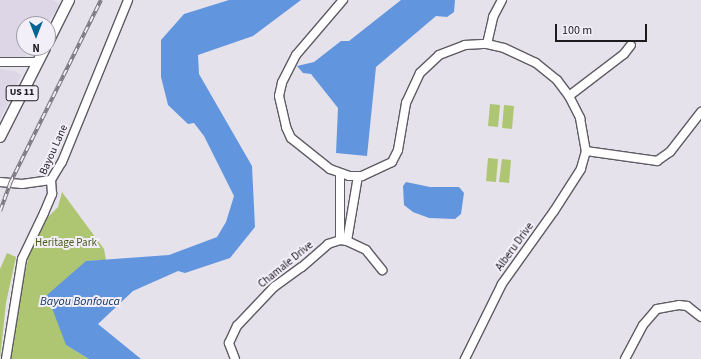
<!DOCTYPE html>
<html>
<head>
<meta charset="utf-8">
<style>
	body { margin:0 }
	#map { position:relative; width:701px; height:359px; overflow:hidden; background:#e6e2eb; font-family:"Source Sans 3",sans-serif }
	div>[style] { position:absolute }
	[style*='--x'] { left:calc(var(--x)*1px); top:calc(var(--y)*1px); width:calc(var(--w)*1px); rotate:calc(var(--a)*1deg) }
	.built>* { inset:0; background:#ddd6e7 }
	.green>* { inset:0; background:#aec671 }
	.water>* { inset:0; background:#6196df }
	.roads { filter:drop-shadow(1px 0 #5e5b63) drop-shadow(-1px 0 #5e5b63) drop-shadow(0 1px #5e5b63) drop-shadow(0 -1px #5e5b63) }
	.minor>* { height:8px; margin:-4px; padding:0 4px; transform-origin:4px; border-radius:4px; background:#fff }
	.major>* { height:10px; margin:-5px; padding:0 5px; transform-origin:5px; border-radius:5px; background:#fff }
	.rail>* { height:3.5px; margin-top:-1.75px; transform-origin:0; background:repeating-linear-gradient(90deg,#f3eff9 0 6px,#78767c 0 12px); box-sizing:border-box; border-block:1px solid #78767c }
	span { translate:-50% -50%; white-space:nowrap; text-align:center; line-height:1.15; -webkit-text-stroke:4px #f3eff9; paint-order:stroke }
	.shield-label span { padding:1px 3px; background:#f3eff9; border:1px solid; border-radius:3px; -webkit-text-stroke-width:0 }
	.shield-label { font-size:10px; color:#1b1a1d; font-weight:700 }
	.street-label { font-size:11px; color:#1b1a1d }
	.park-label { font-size:11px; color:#4a5b19 }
	.water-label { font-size:12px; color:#113564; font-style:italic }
	.north { position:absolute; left:16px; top:16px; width:40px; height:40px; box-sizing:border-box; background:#f3eff9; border:1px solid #9d9aa1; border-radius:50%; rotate:180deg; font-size:11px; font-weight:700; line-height:16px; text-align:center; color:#1b1a1d }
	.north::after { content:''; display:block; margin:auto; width:14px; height:18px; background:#006493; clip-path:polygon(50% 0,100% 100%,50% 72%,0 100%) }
	.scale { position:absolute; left:555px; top:24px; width:92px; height:18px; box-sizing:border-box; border:2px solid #1b1a1d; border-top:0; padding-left:5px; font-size:12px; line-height:14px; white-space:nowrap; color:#1b1a1d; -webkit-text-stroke:3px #f3eff9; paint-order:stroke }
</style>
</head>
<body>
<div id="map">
	<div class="built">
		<div style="clip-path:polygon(0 0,53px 0,61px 5px,46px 24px,24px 24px,24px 48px,32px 48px,24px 57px,0 57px)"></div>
		<div style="clip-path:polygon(0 69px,15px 71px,21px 75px,0 120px)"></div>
	</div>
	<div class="green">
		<div style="clip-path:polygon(490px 104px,500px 105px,498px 127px,488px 126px)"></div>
		<div style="clip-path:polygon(504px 105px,514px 106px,512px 129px,502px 128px)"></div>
		<div style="clip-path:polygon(488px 158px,498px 159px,496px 182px,486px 181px)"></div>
		<div style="clip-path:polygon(502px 159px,511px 160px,509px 183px,499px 182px)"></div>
		<div style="clip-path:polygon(62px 192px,104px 249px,106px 260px,86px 261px,66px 345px,89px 359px,11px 359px,18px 306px,29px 254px,48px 217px,58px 207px)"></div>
		<div style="clip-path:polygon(7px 253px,16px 257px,6px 303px,0 359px,0 269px)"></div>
	</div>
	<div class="water">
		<div style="clip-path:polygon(229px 0,301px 0,253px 36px,198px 55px,199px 74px,252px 166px,255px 227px,230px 258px,185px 273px,178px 271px,133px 291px,98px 324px,141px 359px,89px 359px,66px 345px,47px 295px,86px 261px,169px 255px,217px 237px,226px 222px,234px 196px,204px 136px,194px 123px,188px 124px,168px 105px,161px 77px,161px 40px,184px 14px)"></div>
		<div style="clip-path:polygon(401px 0,455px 0,454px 12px,447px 17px,436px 16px,376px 67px,367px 156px,336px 153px,338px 108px,311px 74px,303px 73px,297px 66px,314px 62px,341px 41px,349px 41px)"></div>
		<div style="clip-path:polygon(406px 182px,430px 187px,459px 187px,464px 193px,461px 214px,455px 219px,429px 218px,413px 212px,404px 205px,403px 186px)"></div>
	</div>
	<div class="roads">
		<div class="minor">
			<div style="--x:343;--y:0;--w:72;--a:130.5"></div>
			<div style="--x:296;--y:55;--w:31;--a:117"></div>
			<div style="--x:282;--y:83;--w:13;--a:103"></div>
			<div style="--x:279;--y:96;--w:32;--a:77"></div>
			<div style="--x:286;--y:127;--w:12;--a:66"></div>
			<div style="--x:291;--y:138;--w:50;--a:38.5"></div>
			<div style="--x:330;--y:169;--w:20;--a:20"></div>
			<div style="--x:349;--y:176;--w:13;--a:0"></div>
			<div style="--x:362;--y:176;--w:33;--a:-25"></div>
			<div style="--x:392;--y:162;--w:13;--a:-63"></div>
			<div style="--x:398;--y:150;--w:48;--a:-80.3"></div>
			<div style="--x:406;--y:103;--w:33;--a:-65"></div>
			<div style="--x:420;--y:73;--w:26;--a:-43"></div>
			<div style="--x:439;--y:55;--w:28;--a:-21"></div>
			<div style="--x:465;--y:45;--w:22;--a:-3"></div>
			<div style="--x:487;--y:44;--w:17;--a:13"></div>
			<div style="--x:504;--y:48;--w:35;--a:25"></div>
			<div style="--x:536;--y:63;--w:27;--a:39"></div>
			<div style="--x:557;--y:80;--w:20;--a:53"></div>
			<div style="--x:569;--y:96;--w:25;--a:63"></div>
			<div style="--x:580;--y:118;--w:34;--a:80"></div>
			<div style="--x:586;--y:151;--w:19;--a:106"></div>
			<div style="--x:581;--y:169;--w:50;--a:122.7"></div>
			<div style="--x:554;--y:211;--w:90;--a:125.5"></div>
			<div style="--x:502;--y:284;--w:84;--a:116.3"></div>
			<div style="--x:487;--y:44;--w:28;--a:-77"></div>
			<div style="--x:493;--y:17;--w:19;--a:-62"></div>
			<div style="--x:0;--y:62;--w:38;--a:0"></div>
			<div style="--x:569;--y:96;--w:69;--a:-37.4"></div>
			<div style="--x:624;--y:54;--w:11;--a:-52"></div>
			<div style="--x:586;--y:151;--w:72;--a:8"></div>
			<div style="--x:657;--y:161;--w:16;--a:-35"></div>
			<div style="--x:670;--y:152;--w:51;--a:-52.2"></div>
			<div style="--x:340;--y:173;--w:67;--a:90"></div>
			<div style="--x:0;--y:182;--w:22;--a:5"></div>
			<div style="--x:22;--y:184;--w:29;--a:-8"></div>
			<div style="--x:347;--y:241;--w:66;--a:-80.4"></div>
			<div style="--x:6;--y:359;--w:101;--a:-80.9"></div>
			<div style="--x:22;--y:259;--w:51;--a:-64.4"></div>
			<div style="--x:44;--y:213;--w:21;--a:-67"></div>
			<div style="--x:52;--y:194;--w:14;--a:-94"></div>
			<div style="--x:51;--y:180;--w:21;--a:-59"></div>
			<div style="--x:62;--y:162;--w:175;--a:-67.8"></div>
			<div style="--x:235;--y:359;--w:17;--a:-111"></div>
			<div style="--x:229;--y:343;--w:19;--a:-65"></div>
			<div style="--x:237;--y:326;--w:54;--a:-46.5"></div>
			<div style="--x:274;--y:287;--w:34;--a:-36"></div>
			<div style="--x:302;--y:267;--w:35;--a:-41"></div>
			<div style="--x:328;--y:244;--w:13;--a:-18"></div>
			<div style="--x:340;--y:240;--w:7;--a:8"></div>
			<div style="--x:347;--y:241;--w:21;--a:25"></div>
			<div style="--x:366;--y:250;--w:26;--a:51"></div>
			<div style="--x:625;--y:359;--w:38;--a:-62"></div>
			<div style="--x:643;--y:325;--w:21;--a:-49"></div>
			<div style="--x:657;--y:309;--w:22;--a:-10"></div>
			<div style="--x:679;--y:305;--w:8;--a:7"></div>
			<div style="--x:687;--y:306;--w:18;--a:38"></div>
		</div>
		<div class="major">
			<div style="--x:48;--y:42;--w:47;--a:-63.4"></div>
			<div style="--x:0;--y:137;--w:100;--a:-63.2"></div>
		</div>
	</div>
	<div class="rail">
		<div style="--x:0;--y:211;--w:30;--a:-70"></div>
		<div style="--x:10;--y:183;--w:204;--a:-63.6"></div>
	</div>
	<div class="shield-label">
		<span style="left:22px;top:93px">US 11</span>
	</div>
	<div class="street-label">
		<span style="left:54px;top:150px;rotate:-66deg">Bayou Lane</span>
		<span style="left:515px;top:247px;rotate:-54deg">Alberu Drive</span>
		<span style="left:286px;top:265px;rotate:-39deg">Chamale Drive</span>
	</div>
	<div class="park-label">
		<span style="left:66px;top:243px">Heritage Park</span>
	</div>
	<div class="water-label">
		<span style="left:80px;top:302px">Bayou Bonfouca</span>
	</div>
	<div class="north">N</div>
	<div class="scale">100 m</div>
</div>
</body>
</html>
